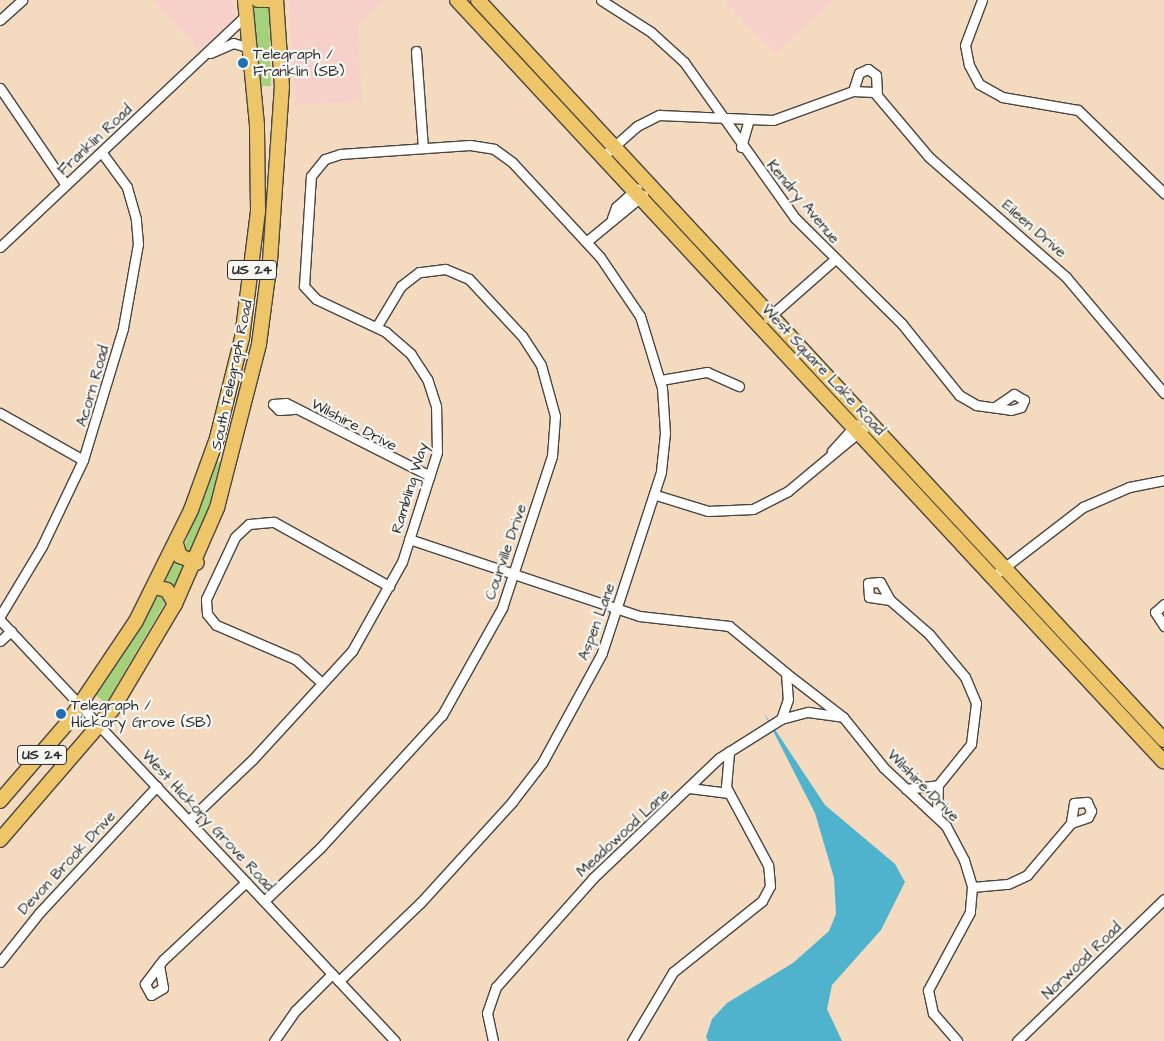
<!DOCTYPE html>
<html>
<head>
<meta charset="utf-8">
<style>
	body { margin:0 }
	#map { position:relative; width:1164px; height:1041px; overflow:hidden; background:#f4dbbf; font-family:"Architects Daughter",sans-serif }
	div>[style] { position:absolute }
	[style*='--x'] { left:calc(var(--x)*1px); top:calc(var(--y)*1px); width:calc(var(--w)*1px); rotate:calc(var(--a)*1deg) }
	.built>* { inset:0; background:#f7d1c9 }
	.green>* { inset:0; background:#a5d07c }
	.water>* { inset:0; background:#4fb3ce }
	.roads { filter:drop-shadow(1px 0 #494541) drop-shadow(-1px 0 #494541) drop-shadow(0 1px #494541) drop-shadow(0 -1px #494541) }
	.minor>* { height:9px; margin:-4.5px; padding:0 4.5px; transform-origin:4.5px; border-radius:4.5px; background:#fff }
	.highway>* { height:14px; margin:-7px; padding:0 7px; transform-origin:7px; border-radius:7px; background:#eec569 }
	.dots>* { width:14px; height:14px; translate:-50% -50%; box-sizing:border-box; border:2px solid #f6f6f2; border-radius:50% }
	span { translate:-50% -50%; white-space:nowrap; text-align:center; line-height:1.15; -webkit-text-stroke:4.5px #f6f6f2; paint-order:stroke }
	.shield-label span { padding:1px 4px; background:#f6f6f2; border:1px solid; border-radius:4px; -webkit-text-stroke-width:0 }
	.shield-label { font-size:14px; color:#2b2b2b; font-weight:700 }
	.poi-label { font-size:15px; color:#2b2b2b }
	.left { translate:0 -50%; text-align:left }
	.street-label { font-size:15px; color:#2b2b2b }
</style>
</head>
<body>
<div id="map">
	<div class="built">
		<div style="clip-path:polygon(153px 0,234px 0,236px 19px,201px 53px)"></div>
		<div style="clip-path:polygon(289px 0,385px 0,358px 25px,362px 102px,296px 105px)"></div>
		<div style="clip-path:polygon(724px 0,835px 0,775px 54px)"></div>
	</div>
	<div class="green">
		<div style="clip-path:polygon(253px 4px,269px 7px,271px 86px,260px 86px)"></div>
		<div style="clip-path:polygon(215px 461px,223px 463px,217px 483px,201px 531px,191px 553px,187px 552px,185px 544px)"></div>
		<div style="clip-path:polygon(175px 557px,187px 565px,176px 588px,164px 579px)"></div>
		<div style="clip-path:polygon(161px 592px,166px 601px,106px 704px,95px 694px)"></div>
	</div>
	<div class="water">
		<div style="clip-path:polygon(764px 713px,825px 805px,895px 864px,905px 882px,881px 930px,832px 985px,827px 1009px,842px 1041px,708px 1041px,706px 1037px,712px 1019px,727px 1003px,793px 963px,829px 931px,836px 914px,834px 878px,815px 813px)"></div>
	</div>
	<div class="roads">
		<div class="minor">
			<div style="--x:601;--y:0;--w:59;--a:32.6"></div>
			<div style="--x:651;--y:32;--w:45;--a:42.3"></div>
			<div style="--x:684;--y:62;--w:191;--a:54.6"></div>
			<div style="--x:795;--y:218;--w:151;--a:44.7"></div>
			<div style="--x:902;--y:324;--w:91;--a:51.2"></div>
			<div style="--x:959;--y:395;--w:20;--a:30"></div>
			<div style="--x:976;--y:405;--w:35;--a:8"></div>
			<div style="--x:1011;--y:410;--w:10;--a:-17"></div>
			<div style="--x:1021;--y:407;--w:8;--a:-67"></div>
			<div style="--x:1024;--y:400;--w:12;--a:-149"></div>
			<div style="--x:1014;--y:394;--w:23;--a:146"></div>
			<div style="--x:982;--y:0;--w:48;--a:110.7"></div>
			<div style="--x:965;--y:45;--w:20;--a:79"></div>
			<div style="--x:969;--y:65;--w:21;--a:62"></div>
			<div style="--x:979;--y:84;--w:26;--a:29"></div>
			<div style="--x:1002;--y:97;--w:77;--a:9.7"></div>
			<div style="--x:1078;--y:110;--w:120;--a:44"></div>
			<div style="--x:0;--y:20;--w:30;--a:-42"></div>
			<div style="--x:416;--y:51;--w:97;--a:85.9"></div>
			<div style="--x:210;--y:53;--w:25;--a:-23"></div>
			<div style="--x:233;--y:43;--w:18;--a:16"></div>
			<div style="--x:0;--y:88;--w:117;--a:55.8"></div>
			<div style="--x:853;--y:91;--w:19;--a:-72"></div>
			<div style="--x:859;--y:73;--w:10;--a:-24"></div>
			<div style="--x:868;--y:69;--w:10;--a:37"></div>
			<div style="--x:876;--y:75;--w:19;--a:87"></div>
			<div style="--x:741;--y:147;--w:26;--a:-74"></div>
			<div style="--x:602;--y:157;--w:47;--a:-41.5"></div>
			<div style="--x:637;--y:126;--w:25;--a:-27"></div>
			<div style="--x:659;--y:115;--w:114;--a:2.5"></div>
			<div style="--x:773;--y:120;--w:85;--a:-19.9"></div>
			<div style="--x:853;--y:91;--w:21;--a:3"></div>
			<div style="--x:874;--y:92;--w:85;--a:49.8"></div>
			<div style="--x:929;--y:157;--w:182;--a:41.2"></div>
			<div style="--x:1066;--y:277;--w:152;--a:49.8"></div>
			<div style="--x:612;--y:218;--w:12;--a:-70"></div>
			<div style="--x:616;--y:207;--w:28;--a:-42"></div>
			<div style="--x:586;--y:242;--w:74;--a:-39.5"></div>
			<div style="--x:0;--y:247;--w:338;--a:-43.3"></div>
			<div style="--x:768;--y:318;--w:88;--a:-41.3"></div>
			<div style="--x:661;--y:380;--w:47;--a:-9.9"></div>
			<div style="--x:707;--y:372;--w:35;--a:24"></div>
			<div style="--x:294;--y:409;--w:15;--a:176"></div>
			<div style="--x:279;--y:410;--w:8;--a:-135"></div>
			<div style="--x:273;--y:404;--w:13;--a:-4"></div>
			<div style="--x:286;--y:403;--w:161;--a:26.9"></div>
			<div style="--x:0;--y:413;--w:95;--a:29.5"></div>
			<div style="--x:832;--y:451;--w:36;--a:-48"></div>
			<div style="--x:656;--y:495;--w:54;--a:17.1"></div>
			<div style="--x:708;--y:511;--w:45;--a:-2.5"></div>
			<div style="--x:753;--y:509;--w:39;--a:-27"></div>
			<div style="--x:788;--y:491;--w:107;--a:-39.7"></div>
			<div style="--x:409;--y:539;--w:243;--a:18.5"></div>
			<div style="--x:639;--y:616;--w:91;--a:6.3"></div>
			<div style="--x:729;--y:626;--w:74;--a:39.5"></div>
			<div style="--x:786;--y:673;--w:26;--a:86"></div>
			<div style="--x:788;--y:699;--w:21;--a:109"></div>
			<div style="--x:992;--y:577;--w:115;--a:-37.6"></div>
			<div style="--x:1083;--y:507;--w:50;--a:-23.5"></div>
			<div style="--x:1129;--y:487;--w:36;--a:-11"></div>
			<div style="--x:890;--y:600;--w:21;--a:-172"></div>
			<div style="--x:869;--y:597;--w:14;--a:-94"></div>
			<div style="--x:868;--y:583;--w:12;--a:-5"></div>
			<div style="--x:880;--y:582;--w:21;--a:61"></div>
			<div style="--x:890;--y:600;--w:52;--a:41.1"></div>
			<div style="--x:929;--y:634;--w:56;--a:50.1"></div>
			<div style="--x:965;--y:677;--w:28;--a:67"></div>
			<div style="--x:976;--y:703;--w:41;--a:97"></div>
			<div style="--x:971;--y:744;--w:53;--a:128.8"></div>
			<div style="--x:938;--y:785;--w:32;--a:92"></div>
			<div style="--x:1164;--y:604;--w:12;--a:138"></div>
			<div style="--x:1155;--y:612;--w:17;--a:57"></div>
			<div style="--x:0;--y:616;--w:82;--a:-59"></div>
			<div style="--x:42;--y:546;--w:95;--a:-64.5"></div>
			<div style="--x:83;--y:460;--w:138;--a:-73.1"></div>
			<div style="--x:123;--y:328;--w:85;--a:-79.9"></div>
			<div style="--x:138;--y:244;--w:25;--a:-95"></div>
			<div style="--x:136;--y:219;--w:33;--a:-106"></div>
			<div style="--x:127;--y:187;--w:42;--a:-126.3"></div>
			<div style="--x:0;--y:620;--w:577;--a:46.82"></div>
			<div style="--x:0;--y:641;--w:15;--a:-42"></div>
			<div style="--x:786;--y:673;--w:72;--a:37.7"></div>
			<div style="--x:322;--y:683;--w:36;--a:-138"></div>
			<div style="--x:295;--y:659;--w:86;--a:-156.7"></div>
			<div style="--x:216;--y:625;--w:14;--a:-129"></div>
			<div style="--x:207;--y:614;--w:15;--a:-94"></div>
			<div style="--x:206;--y:599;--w:68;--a:-64.9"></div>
			<div style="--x:235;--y:537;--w:19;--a:-43"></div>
			<div style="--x:249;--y:524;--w:25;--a:-5"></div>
			<div style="--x:274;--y:522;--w:132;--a:29.1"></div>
			<div style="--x:689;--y:788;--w:40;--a:7.1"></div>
			<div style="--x:906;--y:789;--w:32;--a:-7"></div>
			<div style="--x:189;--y:820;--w:88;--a:-43.6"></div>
			<div style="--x:253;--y:759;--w:147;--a:-47.5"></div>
			<div style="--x:352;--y:651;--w:102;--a:-60.7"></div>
			<div style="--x:402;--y:562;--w:115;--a:-72.3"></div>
			<div style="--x:437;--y:452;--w:46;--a:-91.2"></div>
			<div style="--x:436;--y:406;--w:28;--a:-108"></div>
			<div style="--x:427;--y:379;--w:30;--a:-123"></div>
			<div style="--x:411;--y:354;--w:33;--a:-139"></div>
			<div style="--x:386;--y:332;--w:77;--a:-154.8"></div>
			<div style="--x:316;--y:299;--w:18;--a:-133"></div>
			<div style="--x:304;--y:286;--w:110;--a:-86.4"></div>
			<div style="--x:311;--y:176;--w:22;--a:-51"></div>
			<div style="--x:325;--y:159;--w:16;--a:-18"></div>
			<div style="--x:340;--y:154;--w:130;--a:-4"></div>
			<div style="--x:470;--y:145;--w:24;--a:9"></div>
			<div style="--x:494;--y:149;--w:22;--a:36"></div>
			<div style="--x:512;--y:162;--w:129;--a:47.2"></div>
			<div style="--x:600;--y:257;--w:71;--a:55.9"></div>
			<div style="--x:640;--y:316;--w:75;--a:73"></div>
			<div style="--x:662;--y:388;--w:45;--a:86.2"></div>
			<div style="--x:665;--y:433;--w:39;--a:96"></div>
			<div style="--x:661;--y:472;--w:190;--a:108.1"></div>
			<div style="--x:602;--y:653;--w:125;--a:118.6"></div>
			<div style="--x:542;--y:763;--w:49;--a:127.6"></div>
			<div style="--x:512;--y:802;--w:135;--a:132.3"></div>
			<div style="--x:421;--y:902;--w:114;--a:136.1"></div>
			<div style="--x:972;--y:887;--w:36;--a:-5"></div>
			<div style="--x:1008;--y:884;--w:21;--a:-25"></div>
			<div style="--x:1027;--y:875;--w:68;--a:-49.8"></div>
			<div style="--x:1071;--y:823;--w:18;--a:-19"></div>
			<div style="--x:1088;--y:817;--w:7;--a:-63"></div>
			<div style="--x:1091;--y:811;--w:10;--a:-114"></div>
			<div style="--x:1087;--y:802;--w:13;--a:176"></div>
			<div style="--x:1074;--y:803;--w:20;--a:99"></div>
			<div style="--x:264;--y:901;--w:77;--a:-43.4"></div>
			<div style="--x:320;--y:848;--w:180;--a:-47.5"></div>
			<div style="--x:442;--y:715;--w:123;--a:-60.7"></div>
			<div style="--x:502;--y:608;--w:160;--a:-71.8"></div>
			<div style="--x:552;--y:456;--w:40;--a:-85.7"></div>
			<div style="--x:555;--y:416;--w:53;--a:-105.4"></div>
			<div style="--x:541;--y:365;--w:35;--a:-123"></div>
			<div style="--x:522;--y:336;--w:78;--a:-132.9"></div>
			<div style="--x:469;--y:279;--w:26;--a:-157"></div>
			<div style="--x:445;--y:269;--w:26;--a:173"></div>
			<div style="--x:419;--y:272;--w:23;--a:142"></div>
			<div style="--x:401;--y:286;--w:47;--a:121"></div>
			<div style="--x:0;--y:962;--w:63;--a:-51.5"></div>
			<div style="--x:39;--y:913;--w:173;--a:-47.1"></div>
			<div style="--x:159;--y:965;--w:23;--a:80"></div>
			<div style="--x:163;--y:988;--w:14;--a:150"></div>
			<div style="--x:151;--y:995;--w:13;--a:-119"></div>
			<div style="--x:145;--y:984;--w:4;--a:-56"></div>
			<div style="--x:147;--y:981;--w:26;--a:-53"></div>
			<div style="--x:163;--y:960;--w:114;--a:-43.2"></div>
			<div style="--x:274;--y:1041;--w:38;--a:-55"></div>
			<div style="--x:296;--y:1010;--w:51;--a:-45"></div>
			<div style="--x:493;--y:1041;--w:29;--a:-102"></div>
			<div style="--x:487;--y:1013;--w:28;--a:-71"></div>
			<div style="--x:496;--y:987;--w:146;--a:-48.3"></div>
			<div style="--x:593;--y:878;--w:174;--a:-43.6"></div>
			<div style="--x:719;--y:758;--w:73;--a:-32.2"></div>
			<div style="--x:781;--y:719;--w:28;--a:-15"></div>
			<div style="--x:808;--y:712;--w:35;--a:8"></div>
			<div style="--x:843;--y:717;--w:65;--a:51.2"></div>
			<div style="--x:884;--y:768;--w:85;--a:43.1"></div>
			<div style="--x:946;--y:826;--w:38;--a:62"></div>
			<div style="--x:964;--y:860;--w:28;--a:73"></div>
			<div style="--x:972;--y:887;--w:25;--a:95"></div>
			<div style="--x:970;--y:912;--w:89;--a:118.3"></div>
			<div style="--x:928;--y:990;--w:24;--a:78"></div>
			<div style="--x:933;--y:1013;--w:37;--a:49"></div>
			<div style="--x:632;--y:1041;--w:80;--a:-59.3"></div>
			<div style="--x:673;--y:972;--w:114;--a:-38.6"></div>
			<div style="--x:762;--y:901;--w:17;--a:-62"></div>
			<div style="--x:770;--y:886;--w:21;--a:-95"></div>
			<div style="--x:768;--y:865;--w:89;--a:-118.3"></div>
			<div style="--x:726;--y:787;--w:36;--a:-85"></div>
			<div style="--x:1017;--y:1041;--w:204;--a:-44"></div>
		</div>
		<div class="highway">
			<div style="--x:258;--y:0;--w:11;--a:0"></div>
			<div style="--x:457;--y:0;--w:1039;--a:47.14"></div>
			<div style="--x:478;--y:0;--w:1009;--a:47.17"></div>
			<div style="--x:176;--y:544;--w:13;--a:72"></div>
			<div style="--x:180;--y:556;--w:18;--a:22"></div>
			<div style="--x:155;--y:587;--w:12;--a:14"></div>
			<div style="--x:167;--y:590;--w:16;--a:60"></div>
			<div style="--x:0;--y:801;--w:106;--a:-49.2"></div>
			<div style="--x:69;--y:721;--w:120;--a:-56.2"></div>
			<div style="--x:136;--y:621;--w:124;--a:-63.6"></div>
			<div style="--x:191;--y:510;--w:77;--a:-70.1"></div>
			<div style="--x:217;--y:438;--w:103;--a:-76"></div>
			<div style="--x:242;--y:338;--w:128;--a:-82.8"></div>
			<div style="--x:258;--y:211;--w:86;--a:-90.7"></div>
			<div style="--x:257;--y:125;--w:126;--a:-95.5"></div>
			<div style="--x:0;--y:840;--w:172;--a:-49.3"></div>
			<div style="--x:112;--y:710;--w:123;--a:-59.3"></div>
			<div style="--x:175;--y:604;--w:105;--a:-66.4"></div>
			<div style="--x:217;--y:508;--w:169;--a:-75.6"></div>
			<div style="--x:259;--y:344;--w:84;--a:-82.5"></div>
			<div style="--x:270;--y:261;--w:174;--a:-86.1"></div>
			<div style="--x:282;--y:87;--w:87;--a:-93.9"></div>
		</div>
	</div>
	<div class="dots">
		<div style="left:243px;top:63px;background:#1f6fb2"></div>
		<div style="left:61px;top:714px;background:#1f6fb2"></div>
	</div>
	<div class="shield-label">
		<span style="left:252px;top:270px">US 24</span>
		<span style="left:42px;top:755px">US 24</span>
	</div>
	<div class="poi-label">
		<span class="left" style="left:253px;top:63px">Telegraph /<br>Franklin (SB)</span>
		<span class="left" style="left:71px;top:714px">Telegraph /<br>Hickory Grove (SB)</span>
	</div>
	<div class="street-label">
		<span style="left:95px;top:140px;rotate:-43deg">Franklin Road</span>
		<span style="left:803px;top:202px;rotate:50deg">Kendry Avenue</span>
		<span style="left:1034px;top:229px;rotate:41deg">Eileen Drive</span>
		<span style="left:823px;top:370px;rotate:47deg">West Square Lake Road</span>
		<span style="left:232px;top:375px;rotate:-78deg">South Telegraph Road</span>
		<span style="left:93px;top:386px;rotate:-74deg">Acorn Road</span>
		<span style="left:354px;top:425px;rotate:28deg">Wilshire Drive</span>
		<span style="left:410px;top:488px;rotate:-73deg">Rambling Way</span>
		<span style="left:506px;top:552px;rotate:-71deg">Courville Drive</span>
		<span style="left:597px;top:622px;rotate:-70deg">Aspen Lane</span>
		<span style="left:923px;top:786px;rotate:45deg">Wilshire Drive</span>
		<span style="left:208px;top:821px;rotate:47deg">West Hickory Grove Road</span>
		<span style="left:623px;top:833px;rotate:-43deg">Meadowood Lane</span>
		<span style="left:67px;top:863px;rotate:-47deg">Devon Brook Drive</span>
		<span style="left:1082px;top:961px;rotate:-44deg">Norwood Road</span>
	</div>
</div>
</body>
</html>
